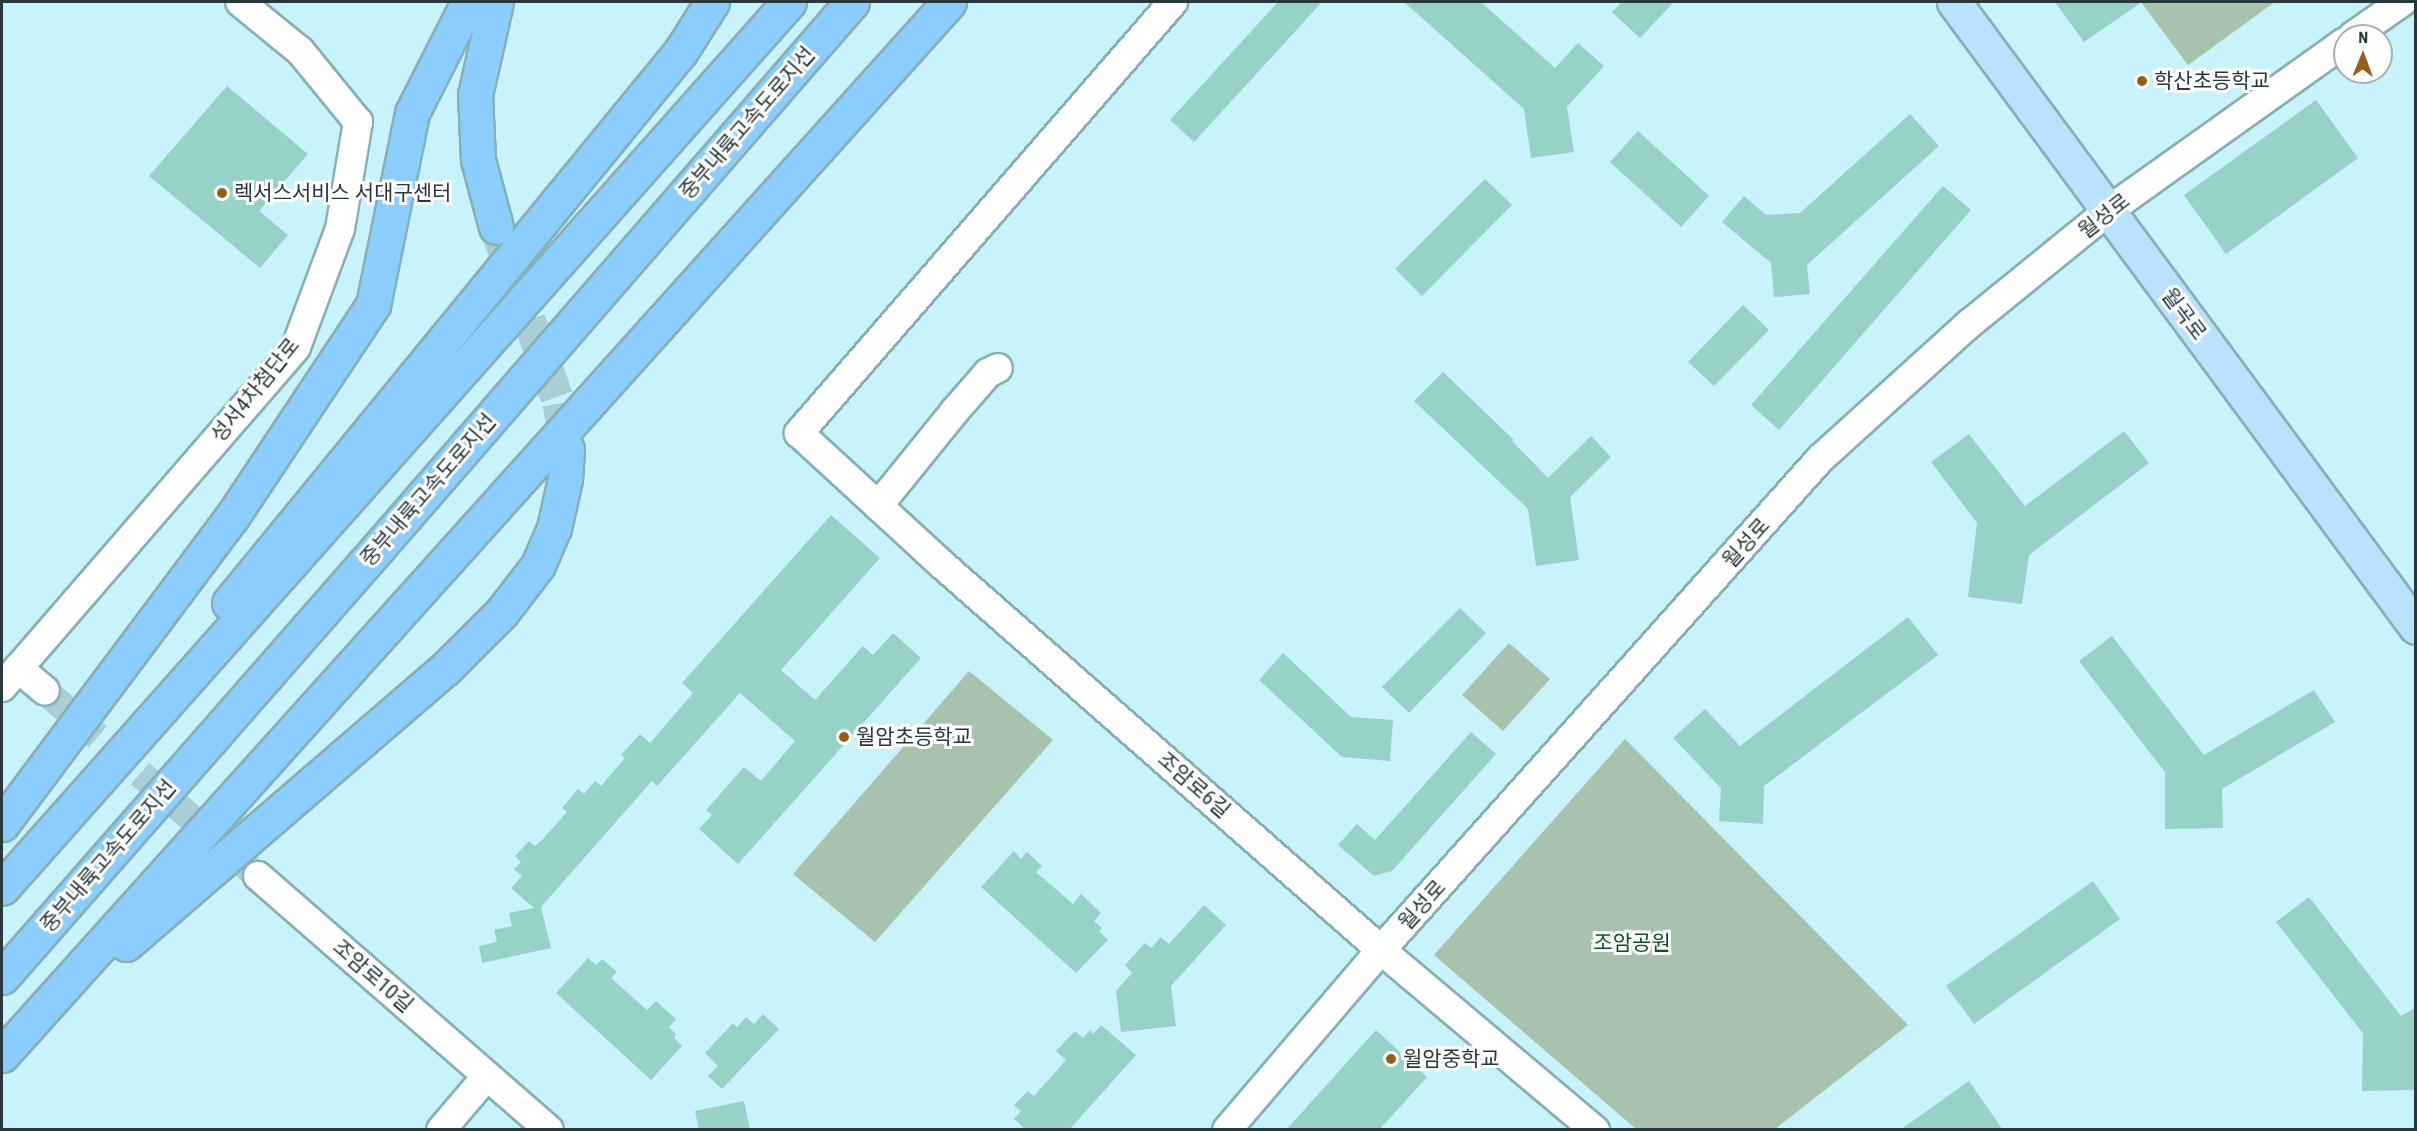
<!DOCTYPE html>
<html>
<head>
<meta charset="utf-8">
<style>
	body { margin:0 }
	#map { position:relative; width:2417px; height:1131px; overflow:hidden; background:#c9f3fb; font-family:"Roboto Condensed","Noto Sans KR",sans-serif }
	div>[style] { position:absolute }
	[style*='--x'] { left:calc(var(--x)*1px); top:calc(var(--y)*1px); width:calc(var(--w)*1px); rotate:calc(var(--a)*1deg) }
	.green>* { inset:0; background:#a8c2ae }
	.building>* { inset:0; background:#96d2c6 }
	.minor-tunnel>* { height:28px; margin-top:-14px; transform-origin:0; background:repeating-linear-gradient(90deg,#a9ced5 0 28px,transparent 0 42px) }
	.highway-tunnel>* { height:33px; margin-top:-16.5px; transform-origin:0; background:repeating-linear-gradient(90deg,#a9ced5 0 33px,transparent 0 49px) }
	.roads { filter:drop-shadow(2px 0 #87afb6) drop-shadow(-2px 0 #87afb6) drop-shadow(0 2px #87afb6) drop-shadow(0 -2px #87afb6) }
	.minor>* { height:28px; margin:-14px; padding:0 14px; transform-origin:14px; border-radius:14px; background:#fff }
	.major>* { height:33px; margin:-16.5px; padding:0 16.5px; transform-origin:16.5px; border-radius:16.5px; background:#b9e2fe }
	.highway>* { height:33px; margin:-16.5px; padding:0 16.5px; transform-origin:16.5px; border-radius:16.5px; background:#8bcefd }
	.dots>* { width:16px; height:16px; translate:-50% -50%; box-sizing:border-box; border:3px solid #fff; border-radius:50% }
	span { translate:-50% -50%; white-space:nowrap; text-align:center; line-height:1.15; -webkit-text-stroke:6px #fff; paint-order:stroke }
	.poi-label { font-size:21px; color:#28383b }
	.left { translate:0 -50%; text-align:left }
	.street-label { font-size:21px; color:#28383b }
	.park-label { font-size:21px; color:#0c512a }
	.frame { position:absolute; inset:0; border:3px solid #28383b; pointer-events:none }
	.north { position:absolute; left:2333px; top:24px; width:60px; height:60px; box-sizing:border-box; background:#fff; border:2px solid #a9afb1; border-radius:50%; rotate:1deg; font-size:16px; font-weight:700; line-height:24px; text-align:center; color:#28383b }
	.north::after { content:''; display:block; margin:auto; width:21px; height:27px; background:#975e1a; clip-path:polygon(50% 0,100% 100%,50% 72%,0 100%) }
</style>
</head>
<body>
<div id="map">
	<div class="green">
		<div style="clip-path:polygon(2141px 2px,2275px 2px,2188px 65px)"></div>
		<div style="clip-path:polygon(1509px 643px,1550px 679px,1503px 731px,1462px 695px)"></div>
		<div style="clip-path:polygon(969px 671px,1053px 740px,875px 942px,793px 874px)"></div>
		<div style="clip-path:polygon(1625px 739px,1908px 1025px,1775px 1129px,1636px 1129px,1434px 955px)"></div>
	</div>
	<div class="building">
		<div style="clip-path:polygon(1278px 2px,1322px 2px,1194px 142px,1170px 120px)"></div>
		<div style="clip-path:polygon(1404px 2px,1481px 2px,1555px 68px,1578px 43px,1604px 66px,1567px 107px,1574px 152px,1531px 158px,1524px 109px)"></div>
		<div style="clip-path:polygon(1622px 2px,1674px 2px,1640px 38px,1612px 12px)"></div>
		<div style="clip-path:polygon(2055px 2px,2142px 2px,2084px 42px)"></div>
		<div style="clip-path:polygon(227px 86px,308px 154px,259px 211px,288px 235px,260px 268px,149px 176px)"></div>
		<div style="clip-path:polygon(2316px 100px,2358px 158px,2226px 254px,2184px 195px)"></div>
		<div style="clip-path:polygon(1910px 114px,1939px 146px,1807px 265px,1810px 294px,1774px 297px,1771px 263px,1722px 222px,1744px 196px,1766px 215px,1800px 213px)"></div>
		<div style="clip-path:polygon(1638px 131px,1709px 196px,1681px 227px,1610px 162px)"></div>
		<div style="clip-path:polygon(1485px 179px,1512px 205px,1422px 296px,1395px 269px)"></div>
		<div style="clip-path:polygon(1943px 186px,1971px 210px,1779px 430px,1751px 405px)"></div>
		<div style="clip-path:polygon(1743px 305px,1769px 330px,1714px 386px,1688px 362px)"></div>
		<div style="clip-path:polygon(1443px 372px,1514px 440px,1512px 441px,1548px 478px,1591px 436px,1611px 457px,1570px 497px,1579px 560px,1536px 566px,1528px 509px,1414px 401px)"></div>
		<div style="clip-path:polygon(2124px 431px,2149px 463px,2029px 555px,2022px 604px,1968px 597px,1977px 523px,1931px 462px,1969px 434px,2025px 506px)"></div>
		<div style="clip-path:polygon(831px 515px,880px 558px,781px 670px,815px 700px,863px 646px,873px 655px,893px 633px,921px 658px,738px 864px,699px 829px,712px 815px,706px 810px,744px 767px,761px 781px,795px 741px,740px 693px,657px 786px,652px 781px,541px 907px,551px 948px,482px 963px,479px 946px,497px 942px,494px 930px,512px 926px,509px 913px,534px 908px,511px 888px,522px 876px,514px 869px,521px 862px,515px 856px,529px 841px,535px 846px,543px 839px,567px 812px,562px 808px,578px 789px,584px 794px,595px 781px,601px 786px,625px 758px,621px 755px,640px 734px,650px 743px,693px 693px,682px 683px)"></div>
		<div style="clip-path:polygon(1460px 608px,1486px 633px,1409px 713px,1382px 687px)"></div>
		<div style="clip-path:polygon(1908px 617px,1938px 655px,1764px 786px,1763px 824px,1719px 821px,1721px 788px,1673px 738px,1705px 709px,1740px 746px)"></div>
		<div style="clip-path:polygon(2112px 636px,2204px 755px,2314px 690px,2335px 722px,2222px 789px,2223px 828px,2165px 829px,2165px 772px,2079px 661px)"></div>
		<div style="clip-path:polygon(1283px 653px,1351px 717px,1393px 720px,1390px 761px,1342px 757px,1259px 680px)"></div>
		<div style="clip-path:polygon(1471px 732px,1496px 754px,1392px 871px,1374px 876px,1338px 845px,1357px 824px,1375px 840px)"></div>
		<div style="clip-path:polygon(1014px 851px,1021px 859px,1027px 852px,1042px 866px,1036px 872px,1073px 904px,1081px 894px,1101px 913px,1094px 921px,1102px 928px,1099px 931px,1108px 940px,1076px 973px,981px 887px)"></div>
		<div style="clip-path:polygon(2093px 881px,2120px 919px,1974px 1024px,1946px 986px)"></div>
		<div style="clip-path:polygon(2309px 897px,2401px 1016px,2415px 1008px,2415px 1090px,2362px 1091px,2363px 1033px,2276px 922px)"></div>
		<div style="clip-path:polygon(1204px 905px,1226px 925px,1171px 986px,1176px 1026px,1121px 1032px,1116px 991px,1132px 973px,1125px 965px,1145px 943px,1151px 948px,1161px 937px,1169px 944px)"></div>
		<div style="clip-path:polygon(588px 958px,596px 965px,602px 959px,617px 972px,611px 978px,647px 1010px,656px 1001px,676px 1019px,669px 1027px,676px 1034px,674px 1038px,682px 1046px,651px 1080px,556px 993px)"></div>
		<div style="clip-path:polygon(763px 1014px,779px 1029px,722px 1089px,708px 1076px,718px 1066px,705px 1053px,733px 1023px,737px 1027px,746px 1017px,754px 1024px)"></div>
		<div style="clip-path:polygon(1101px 1025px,1136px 1055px,1069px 1130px,1026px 1130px,1014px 1119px,1021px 1111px,1014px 1105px,1028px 1091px,1034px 1096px,1066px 1060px,1056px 1051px,1075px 1031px,1083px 1038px,1090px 1030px,1093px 1034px)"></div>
		<div style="clip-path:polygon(1376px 1030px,1427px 1077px,1379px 1130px,1286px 1130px)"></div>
		<div style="clip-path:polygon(1969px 1081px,2003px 1130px,1900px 1130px)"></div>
		<div style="clip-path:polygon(744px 1101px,750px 1130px,699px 1130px,695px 1111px)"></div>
	</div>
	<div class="minor-tunnel">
		<div style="--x:45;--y:691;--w:282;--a:41"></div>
	</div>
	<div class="highway-tunnel">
		<div style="--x:496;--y:227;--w:187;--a:70.3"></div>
		<div style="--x:559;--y:403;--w:47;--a:80.1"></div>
	</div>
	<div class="roads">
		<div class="minor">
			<div style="--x:1173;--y:2;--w:571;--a:130.95"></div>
			<div style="--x:799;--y:433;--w:189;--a:42.6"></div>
			<div style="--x:938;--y:561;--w:590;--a:41.29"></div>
			<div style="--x:1381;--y:950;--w:280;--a:40.1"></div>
			<div style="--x:2353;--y:36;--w:60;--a:-34.8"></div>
			<div style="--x:878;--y:506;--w:121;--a:-51"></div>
			<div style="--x:954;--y:412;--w:52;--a:-48.9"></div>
			<div style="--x:988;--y:373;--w:11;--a:-27"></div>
			<div style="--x:18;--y:668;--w:35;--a:40"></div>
			<div style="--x:2;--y:687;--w:449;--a:-49.1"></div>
			<div style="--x:296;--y:347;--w:126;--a:-69.6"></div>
			<div style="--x:340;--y:229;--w:109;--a:-80.5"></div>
			<div style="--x:358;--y:122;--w:92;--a:-129.2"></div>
			<div style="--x:300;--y:51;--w:77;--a:-140.8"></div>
			<div style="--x:258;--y:876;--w:386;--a:41.1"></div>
			<div style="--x:441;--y:1130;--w:71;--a:-49.6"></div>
			<div style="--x:1227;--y:1130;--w:237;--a:-49.5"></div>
			<div style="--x:1381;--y:950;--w:659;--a:-48.2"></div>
			<div style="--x:1820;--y:459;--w:201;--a:-42.2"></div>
			<div style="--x:1969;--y:324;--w:179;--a:-39.1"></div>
			<div style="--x:2108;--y:211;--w:291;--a:-35.5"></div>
		</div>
		<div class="major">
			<div style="--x:1954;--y:2;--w:777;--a:53.53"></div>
		</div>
		<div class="highway">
			<div style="--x:496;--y:227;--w:69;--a:-105"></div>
			<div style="--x:478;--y:160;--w:65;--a:-92.6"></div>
			<div style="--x:475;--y:95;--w:95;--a:-77.3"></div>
			<div style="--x:229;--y:603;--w:713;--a:-50.69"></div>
			<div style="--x:681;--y:51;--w:58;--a:-57.7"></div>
			<div style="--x:2;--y:824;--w:384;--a:-53.2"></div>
			<div style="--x:232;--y:517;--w:255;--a:-56.4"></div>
			<div style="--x:373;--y:305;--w:196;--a:-78.5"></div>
			<div style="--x:412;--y:113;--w:124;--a:-63.2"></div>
			<div style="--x:2;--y:888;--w:1185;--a:-48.39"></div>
			<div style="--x:126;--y:944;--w:421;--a:-40.8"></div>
			<div style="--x:445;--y:669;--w:81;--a:-45"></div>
			<div style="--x:502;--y:612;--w:59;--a:-52.5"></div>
			<div style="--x:538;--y:565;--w:40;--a:-66.6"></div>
			<div style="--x:554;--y:528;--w:50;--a:-77.3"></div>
			<div style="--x:565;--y:479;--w:30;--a:-86"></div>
			<div style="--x:2;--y:977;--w:551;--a:-48.76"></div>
			<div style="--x:365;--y:563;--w:743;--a:-49.04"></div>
			<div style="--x:2;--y:1055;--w:1416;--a:-48.03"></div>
		</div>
	</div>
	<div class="dots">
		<div style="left:2142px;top:81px;background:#975e1a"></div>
		<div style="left:222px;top:193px;background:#975e1a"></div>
		<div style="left:844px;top:737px;background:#975e1a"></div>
		<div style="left:1391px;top:1059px;background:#975e1a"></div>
	</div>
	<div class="poi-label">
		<span class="left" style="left:2154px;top:81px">학산초등학교</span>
		<span class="left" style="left:234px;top:193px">렉서스서비스 서대구센터</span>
		<span class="left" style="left:856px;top:737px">월암초등학교</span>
		<span class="left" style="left:1403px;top:1059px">월암중학교</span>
	</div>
	<div class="street-label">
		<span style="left:747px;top:123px;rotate:-49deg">중부내륙고속도로지선</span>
		<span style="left:2104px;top:216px;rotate:-38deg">월성로</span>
		<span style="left:2184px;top:314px;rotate:53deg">월곡로</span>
		<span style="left:255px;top:390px;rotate:-51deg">성서4차첨단로</span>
		<span style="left:428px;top:490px;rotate:-49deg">중부내륙고속도로지선</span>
		<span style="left:1746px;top:543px;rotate:-48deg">월성로</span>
		<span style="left:1194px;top:785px;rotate:41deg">조암로6길</span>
		<span style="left:108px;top:856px;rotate:-49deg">중부내륙고속도로지선</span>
		<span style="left:1422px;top:905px;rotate:-48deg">월성로</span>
		<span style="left:373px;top:976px;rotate:41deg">조암로10길</span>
	</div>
	<div class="park-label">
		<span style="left:1632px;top:943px">조암공원</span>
	</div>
	<div class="frame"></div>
	<div class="north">N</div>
</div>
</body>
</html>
